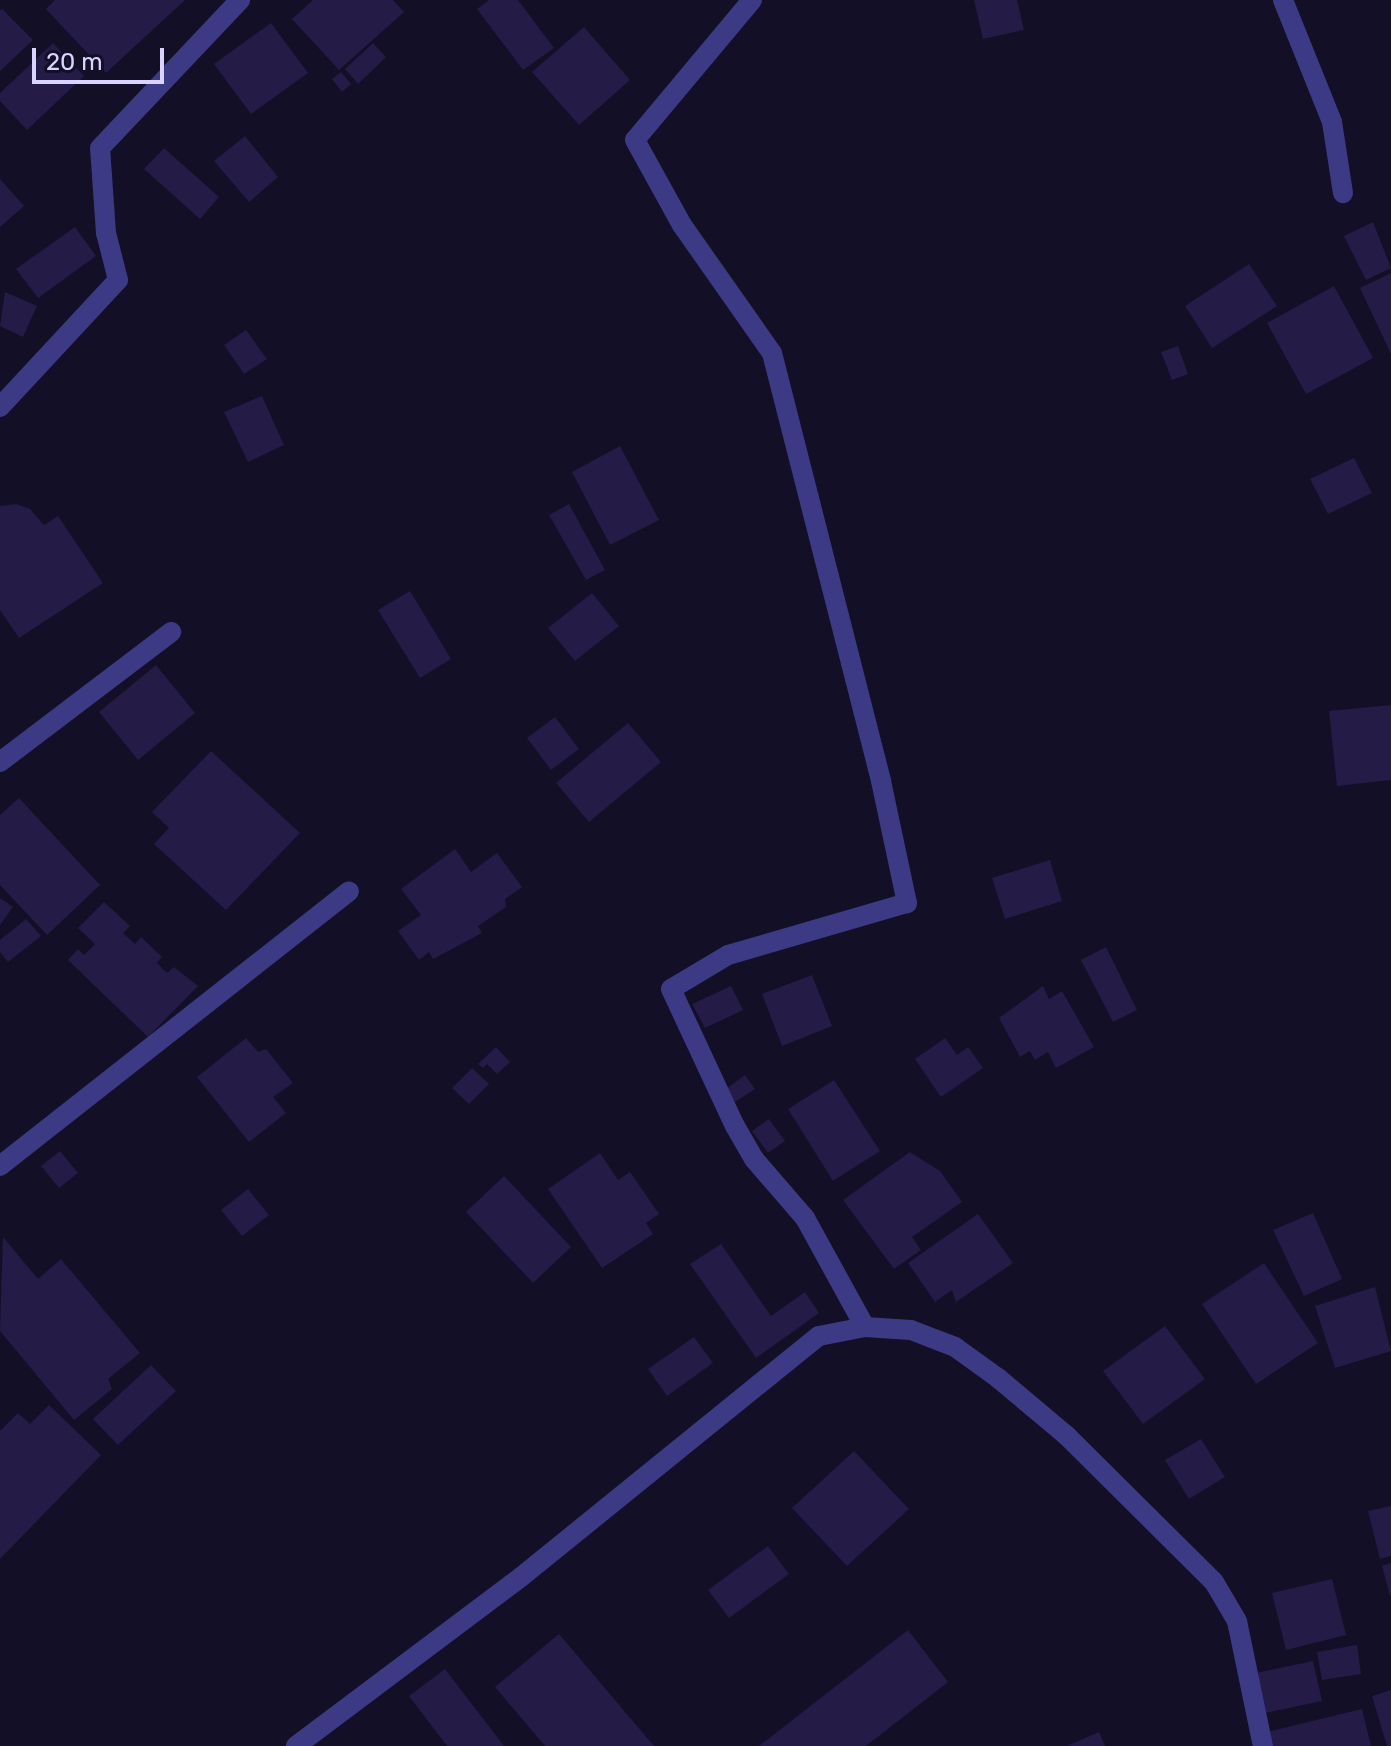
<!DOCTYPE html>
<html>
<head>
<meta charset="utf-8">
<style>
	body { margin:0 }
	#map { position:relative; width:1391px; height:1746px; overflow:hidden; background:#130f26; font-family:Rubik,sans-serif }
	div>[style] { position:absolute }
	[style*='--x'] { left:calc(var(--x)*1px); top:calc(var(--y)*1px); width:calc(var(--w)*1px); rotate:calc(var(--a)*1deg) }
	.building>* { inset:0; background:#241b47 }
	.minor>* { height:20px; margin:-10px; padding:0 10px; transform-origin:10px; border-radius:10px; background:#3d3a85 }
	span { translate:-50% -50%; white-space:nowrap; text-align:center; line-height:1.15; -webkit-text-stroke:7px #130f26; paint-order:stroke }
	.scale { position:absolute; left:32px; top:48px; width:132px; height:36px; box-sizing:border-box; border:4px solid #d9d4ff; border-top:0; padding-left:10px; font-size:24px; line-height:28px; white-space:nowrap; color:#d9d4ff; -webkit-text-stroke:6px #130f26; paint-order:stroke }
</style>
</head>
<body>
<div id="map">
	<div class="building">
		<div style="clip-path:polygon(55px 0,185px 0,106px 73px,46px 9px)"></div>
		<div style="clip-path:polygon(313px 0,393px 0,404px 12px,339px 70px,292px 19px)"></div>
		<div style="clip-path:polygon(489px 0,518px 0,554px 48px,523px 70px,477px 9px)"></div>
		<div style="clip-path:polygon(974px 0,1017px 0,1024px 30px,983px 39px)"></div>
		<div style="clip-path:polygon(2px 9px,33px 40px,0 71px,0 10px)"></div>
		<div style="clip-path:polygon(271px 23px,308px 73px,251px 114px,214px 64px)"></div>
		<div style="clip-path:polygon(584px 27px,630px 80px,579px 125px,532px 72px)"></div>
		<div style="clip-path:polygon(53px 43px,84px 76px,27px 130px,0 101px,0 93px)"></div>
		<div style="clip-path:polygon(373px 43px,386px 57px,358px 84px,345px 69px)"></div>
		<div style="clip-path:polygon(341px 72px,351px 84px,342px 92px,332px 79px)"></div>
		<div style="clip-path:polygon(245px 136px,278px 177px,249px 202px,214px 161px)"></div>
		<div style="clip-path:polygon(164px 148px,219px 197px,200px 219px,144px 169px)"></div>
		<div style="clip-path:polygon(0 179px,24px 206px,0 227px)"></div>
		<div style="clip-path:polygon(1373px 222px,1391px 268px,1366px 280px,1344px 236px)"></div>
		<div style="clip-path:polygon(75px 227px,96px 256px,38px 298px,16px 269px)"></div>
		<div style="clip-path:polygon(1249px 264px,1277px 306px,1212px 348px,1185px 306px)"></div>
		<div style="clip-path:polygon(1391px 273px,1391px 354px,1360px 288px)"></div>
		<div style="clip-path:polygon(1334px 286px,1373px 358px,1306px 394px,1267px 323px)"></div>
		<div style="clip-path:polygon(5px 292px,37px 306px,23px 337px,0 326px)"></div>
		<div style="clip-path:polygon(246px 330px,267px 359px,244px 374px,224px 345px)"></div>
		<div style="clip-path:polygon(1178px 346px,1188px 374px,1172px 380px,1161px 352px)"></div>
		<div style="clip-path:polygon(262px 396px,284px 445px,248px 462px,224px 412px)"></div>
		<div style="clip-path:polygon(620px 446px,659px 520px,610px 545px,572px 472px)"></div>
		<div style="clip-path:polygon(1354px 458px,1372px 493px,1328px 514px,1310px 479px)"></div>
		<div style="clip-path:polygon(16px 504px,30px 509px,44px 525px,58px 516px,103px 583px,19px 638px,0 610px,0 506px)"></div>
		<div style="clip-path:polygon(569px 504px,605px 570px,586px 580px,549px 515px)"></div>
		<div style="clip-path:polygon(410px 591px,451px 659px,420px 678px,378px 610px)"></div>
		<div style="clip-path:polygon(592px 593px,619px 626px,575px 661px,548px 628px)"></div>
		<div style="clip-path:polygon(156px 665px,195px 713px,138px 760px,99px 712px)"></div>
		<div style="clip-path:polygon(1391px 705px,1391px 780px,1337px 786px,1329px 711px)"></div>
		<div style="clip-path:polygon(555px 717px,579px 749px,551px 770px,527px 738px)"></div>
		<div style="clip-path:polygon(628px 723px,661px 762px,589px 822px,556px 783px)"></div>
		<div style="clip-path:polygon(211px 751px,300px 833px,226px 910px,154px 844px,169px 828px,152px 812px)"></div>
		<div style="clip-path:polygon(19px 798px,100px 885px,47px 935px,0 885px,0 815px)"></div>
		<div style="clip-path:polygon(455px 849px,471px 872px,497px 853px,522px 887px,505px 899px,506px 907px,478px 926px,482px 933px,433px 959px,429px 952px,419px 960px,398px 931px,421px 915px,401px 889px)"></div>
		<div style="clip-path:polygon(1050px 860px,1062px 901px,1005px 919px,992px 878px)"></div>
		<div style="clip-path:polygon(0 898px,13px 907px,0 925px)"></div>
		<div style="clip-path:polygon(104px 902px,130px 926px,123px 933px,135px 944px,141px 937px,162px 957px,157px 963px,167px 973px,174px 967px,198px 986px,148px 1037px,68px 960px,78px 949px,84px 955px,95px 944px,78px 928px)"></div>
		<div style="clip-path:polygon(26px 919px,41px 936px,8px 962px,0 952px,0 940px)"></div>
		<div style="clip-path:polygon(1106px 947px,1137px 1010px,1113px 1022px,1081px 960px)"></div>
		<div style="clip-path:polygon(812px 975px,832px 1026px,782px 1046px,762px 994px)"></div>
		<div style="clip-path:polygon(731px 986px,743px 1010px,705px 1028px,692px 1004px)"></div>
		<div style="clip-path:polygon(1043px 986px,1049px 999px,1062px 991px,1094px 1047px,1056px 1068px,1048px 1052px,1035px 1060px,1030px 1051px,1020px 1057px,999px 1018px)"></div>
		<div style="clip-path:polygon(246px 1038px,258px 1052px,266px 1049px,293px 1083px,273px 1097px,286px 1113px,249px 1142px,197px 1077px)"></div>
		<div style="clip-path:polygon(945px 1038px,957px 1055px,968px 1047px,983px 1068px,941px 1097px,915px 1059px)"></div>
		<div style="clip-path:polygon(496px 1047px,510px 1062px,497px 1074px,487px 1064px,483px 1068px,478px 1064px)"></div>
		<div style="clip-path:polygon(472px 1068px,489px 1084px,469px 1104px,452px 1088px)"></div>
		<div style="clip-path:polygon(745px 1075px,755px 1089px,735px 1102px,726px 1089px)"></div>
		<div style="clip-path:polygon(834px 1080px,880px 1151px,833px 1181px,788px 1109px)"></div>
		<div style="clip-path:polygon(769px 1119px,785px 1141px,768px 1153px,752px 1131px)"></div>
		<div style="clip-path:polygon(60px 1151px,78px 1173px,59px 1188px,41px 1166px)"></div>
		<div style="clip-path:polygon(910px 1152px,940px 1171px,962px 1202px,912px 1237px,921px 1250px,894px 1269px,843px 1200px)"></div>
		<div style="clip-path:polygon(600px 1153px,618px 1180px,630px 1172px,659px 1214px,646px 1223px,653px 1234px,602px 1268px,548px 1189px)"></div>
		<div style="clip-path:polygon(504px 1176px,571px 1247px,533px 1283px,466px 1212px)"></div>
		<div style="clip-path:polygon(248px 1189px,269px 1215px,242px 1236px,221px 1210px)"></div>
		<div style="clip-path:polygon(1313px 1213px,1342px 1279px,1304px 1296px,1273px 1230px)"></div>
		<div style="clip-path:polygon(978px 1214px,1013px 1263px,956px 1302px,952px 1290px,935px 1302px,908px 1263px)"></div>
		<div style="clip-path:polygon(3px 1237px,38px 1279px,61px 1259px,140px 1353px,108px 1379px,112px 1389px,74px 1420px,0 1331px)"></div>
		<div style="clip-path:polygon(721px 1244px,771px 1316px,805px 1292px,819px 1313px,756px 1358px,690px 1264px)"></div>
		<div style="clip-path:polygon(1264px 1263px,1318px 1343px,1256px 1384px,1202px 1304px)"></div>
		<div style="clip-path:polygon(1375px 1287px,1391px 1351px,1335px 1368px,1315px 1306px)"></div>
		<div style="clip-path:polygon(1165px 1326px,1205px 1379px,1143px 1424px,1103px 1371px)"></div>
		<div style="clip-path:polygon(694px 1337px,713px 1363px,667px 1396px,648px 1369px)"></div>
		<div style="clip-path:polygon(151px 1365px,176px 1391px,118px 1445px,93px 1419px)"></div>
		<div style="clip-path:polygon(49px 1405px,101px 1455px,0 1559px,0 1431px,18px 1413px,30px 1424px)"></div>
		<div style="clip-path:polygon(1201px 1439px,1225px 1477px,1189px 1499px,1165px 1460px)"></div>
		<div style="clip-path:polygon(854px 1451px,909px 1509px,847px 1566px,792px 1508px)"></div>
		<div style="clip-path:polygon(1391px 1506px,1391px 1556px,1380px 1559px,1368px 1511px)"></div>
		<div style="clip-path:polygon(768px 1546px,789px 1574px,729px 1618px,708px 1590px)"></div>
		<div style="clip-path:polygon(1391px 1563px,1391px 1595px,1390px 1596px,1382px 1566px)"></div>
		<div style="clip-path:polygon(1332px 1579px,1346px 1635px,1286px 1650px,1272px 1593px)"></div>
		<div style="clip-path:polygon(908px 1630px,948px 1682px,866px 1746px,759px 1746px)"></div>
		<div style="clip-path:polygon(559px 1634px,654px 1746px,545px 1746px,495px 1687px)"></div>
		<div style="clip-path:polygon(1357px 1645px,1361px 1674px,1322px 1680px,1317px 1652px)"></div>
		<div style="clip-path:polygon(1313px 1661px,1322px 1701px,1260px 1714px,1251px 1674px)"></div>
		<div style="clip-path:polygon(445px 1669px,504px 1746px,447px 1746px,409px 1696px)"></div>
		<div style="clip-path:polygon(1391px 1690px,1391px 1746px,1387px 1746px,1372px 1696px)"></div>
		<div style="clip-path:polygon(1362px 1709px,1371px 1746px,1270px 1746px,1267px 1732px)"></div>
		<div style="clip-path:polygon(1099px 1732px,1105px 1746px,1067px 1746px)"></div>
	</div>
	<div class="minor">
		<div style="--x:752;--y:0;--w:182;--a:129.9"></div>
		<div style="--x:635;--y:140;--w:97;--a:61.1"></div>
		<div style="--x:682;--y:225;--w:156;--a:54.9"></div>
		<div style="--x:772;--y:353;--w:442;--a:75.7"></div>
		<div style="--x:881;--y:781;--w:125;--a:78"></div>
		<div style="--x:907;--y:903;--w:186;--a:163.8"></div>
		<div style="--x:728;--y:955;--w:66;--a:149.2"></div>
		<div style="--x:671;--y:989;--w:151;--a:65"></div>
		<div style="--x:735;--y:1126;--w:38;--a:60"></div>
		<div style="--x:754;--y:1159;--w:78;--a:49.2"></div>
		<div style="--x:805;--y:1218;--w:124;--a:61.2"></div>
		<div style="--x:1283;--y:0;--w:131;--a:68.1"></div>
		<div style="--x:1332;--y:122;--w:72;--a:81.2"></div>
		<div style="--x:0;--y:407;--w:173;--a:-47.1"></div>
		<div style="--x:118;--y:280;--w:49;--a:-104.3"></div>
		<div style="--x:106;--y:233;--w:85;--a:-94"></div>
		<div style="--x:100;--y:148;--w:204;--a:-46.6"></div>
		<div style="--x:0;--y:762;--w:215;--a:-37.2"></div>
		<div style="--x:0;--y:1166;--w:444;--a:-38.2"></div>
		<div style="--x:296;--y:1746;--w:281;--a:-36.9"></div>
		<div style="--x:521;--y:1577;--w:383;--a:-39"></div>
		<div style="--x:819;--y:1336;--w:47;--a:-11.1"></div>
		<div style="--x:865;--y:1327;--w:46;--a:3.7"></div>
		<div style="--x:911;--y:1330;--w:47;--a:21.1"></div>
		<div style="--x:955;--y:1347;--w:53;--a:35.8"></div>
		<div style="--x:998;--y:1378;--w:90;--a:40"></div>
		<div style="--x:1067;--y:1436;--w:207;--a:44.8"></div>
		<div style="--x:1214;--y:1582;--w:45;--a:59.5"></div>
		<div style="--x:1237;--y:1621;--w:128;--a:78.3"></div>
	</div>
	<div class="scale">20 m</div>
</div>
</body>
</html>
